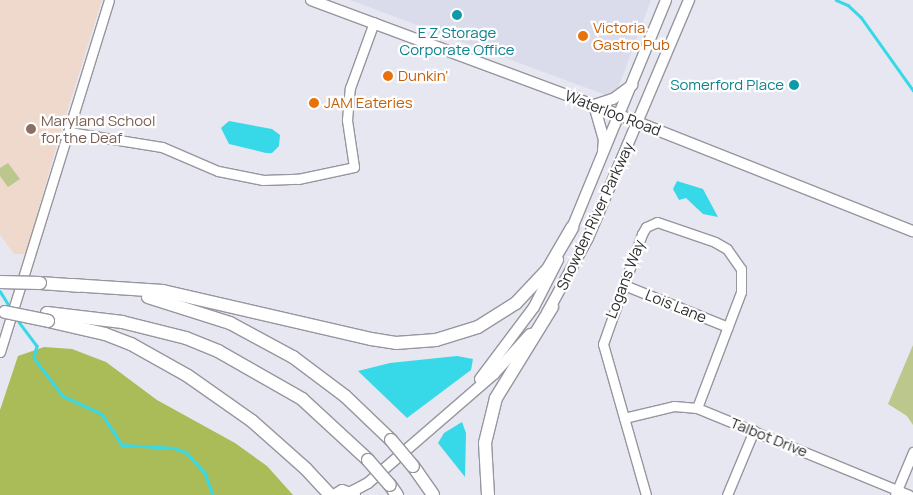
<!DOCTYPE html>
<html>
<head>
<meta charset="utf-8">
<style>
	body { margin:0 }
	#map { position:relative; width:913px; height:495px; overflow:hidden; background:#e6e7f0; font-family:Manrope,sans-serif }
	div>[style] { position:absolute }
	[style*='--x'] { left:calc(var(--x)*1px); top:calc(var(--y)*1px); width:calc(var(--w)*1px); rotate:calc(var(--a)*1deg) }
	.built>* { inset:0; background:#dadbeb }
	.education>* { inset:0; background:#efd9cd }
	.green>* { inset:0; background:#bbc78c }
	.forest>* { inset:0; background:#aabc57 }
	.water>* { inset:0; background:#37d8e8 }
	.stream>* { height:2.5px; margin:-1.25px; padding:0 1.25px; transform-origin:1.25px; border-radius:1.25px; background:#37d8e8 }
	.roads { filter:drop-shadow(1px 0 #96969f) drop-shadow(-1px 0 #96969f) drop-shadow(0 1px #96969f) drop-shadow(0 -1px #96969f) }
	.minor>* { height:9px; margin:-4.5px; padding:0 4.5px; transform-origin:4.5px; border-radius:4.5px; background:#fff }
	.major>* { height:10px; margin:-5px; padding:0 5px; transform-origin:5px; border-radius:5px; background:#fff }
	.highway>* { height:12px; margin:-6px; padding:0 6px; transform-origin:6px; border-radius:6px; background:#fff }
	.bridges { filter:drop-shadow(1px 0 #96969f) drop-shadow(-1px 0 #96969f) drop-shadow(0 1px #96969f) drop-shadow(0 -1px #96969f) }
	.highway-bridge>* { height:12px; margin:-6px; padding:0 6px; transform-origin:6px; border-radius:6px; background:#fff }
	.dots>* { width:14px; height:14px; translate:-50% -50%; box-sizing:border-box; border:2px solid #fff; border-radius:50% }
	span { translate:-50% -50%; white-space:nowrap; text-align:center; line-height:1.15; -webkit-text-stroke:4.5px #fff; paint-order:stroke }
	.food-label { font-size:15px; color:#c56008 }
	.left { translate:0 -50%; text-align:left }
	.culture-label { font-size:15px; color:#0d838f }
	.right { translate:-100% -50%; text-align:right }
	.street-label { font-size:15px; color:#2c2c2f }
	.education-label { font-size:15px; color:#785e54 }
</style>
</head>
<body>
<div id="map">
	<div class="built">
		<div style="clip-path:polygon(350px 0,651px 0,618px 88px,606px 95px)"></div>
	</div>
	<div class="education">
		<div style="clip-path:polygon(0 0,102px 0,57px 144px,26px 254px,14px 254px,0 235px)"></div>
	</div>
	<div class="green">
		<div style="clip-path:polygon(8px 163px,20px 179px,8px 187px,0 176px,0 168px)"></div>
		<div style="clip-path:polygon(913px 345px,913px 425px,907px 416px,888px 404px)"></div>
	</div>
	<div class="forest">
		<div style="clip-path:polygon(44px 347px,72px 349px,106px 362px,157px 400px,235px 443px,267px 466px,293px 495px,0 495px,0 410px,18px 356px)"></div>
	</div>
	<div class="water">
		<div style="clip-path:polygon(229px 121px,272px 129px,280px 135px,279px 146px,272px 153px,266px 153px,229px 144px,221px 128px)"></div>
		<div style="clip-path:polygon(677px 181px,703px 189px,718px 217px,703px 214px,686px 198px,679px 200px,673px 189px)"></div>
		<div style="clip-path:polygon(457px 356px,473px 359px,471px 370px,407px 418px,358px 371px,390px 363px)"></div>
		<div style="clip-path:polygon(462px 422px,466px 433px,465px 477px,438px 443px,444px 433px)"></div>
	</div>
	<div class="stream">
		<div style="--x:836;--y:0;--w:13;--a:23"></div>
		<div style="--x:848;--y:5;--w:18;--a:43"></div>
		<div style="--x:861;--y:17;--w:90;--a:54.5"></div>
		<div style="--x:0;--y:291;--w:15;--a:58"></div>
		<div style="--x:19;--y:322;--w:30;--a:53"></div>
		<div style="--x:37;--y:346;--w:11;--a:105"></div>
		<div style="--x:34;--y:357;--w:6;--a:59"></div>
		<div style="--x:37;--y:362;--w:43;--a:52.6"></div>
		<div style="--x:63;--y:396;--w:43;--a:24.8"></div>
		<div style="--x:102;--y:414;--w:37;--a:57"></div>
		<div style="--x:122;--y:445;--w:53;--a:3.2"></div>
		<div style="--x:175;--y:448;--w:13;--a:23"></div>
		<div style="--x:187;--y:453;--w:27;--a:48"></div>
		<div style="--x:205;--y:473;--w:23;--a:70"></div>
	</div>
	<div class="roads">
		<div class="minor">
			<div style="--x:69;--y:132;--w:94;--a:9.2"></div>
			<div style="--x:162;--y:147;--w:61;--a:23.2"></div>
			<div style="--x:218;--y:171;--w:46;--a:11.3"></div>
			<div style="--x:263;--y:180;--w:35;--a:-2"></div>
			<div style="--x:298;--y:179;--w:57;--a:-12.1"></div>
			<div style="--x:354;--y:167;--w:48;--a:-98.5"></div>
			<div style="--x:347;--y:120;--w:32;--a:-85"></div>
			<div style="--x:350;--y:88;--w:70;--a:-70"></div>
			<div style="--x:624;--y:285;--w:112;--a:22"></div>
			<div style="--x:0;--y:352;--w:368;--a:-72.8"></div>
			<div style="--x:624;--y:418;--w:51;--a:-13.5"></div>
			<div style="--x:674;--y:406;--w:23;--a:5"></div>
			<div style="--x:697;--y:408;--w:229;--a:22.3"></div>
			<div style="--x:646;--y:495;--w:157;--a:-105.9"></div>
			<div style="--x:603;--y:344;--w:117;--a:-70.5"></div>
			<div style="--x:642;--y:234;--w:8;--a:-60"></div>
			<div style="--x:646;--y:227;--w:12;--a:-24"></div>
			<div style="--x:657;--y:222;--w:61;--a:19"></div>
			<div style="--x:715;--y:242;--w:14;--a:30"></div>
			<div style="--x:727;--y:249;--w:24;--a:55"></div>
			<div style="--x:741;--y:269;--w:23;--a:90"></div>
			<div style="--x:741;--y:292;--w:124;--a:110.8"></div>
			<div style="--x:727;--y:495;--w:70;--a:-67.4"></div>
			<div style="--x:895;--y:495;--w:47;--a:-67.3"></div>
		</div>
		<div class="major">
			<div style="--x:311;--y:0;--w:302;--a:20.4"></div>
			<div style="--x:594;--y:105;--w:343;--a:21.6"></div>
			<div style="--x:594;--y:105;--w:35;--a:74"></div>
			<div style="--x:604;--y:139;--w:11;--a:95"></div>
			<div style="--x:594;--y:105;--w:20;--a:-18"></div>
			<div style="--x:613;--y:99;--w:24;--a:-36"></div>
			<div style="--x:570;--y:233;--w:252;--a:-67.6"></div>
			<div style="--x:547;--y:313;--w:85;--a:-61.3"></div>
			<div style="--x:588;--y:238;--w:259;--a:-67"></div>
			<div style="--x:480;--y:379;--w:90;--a:-53.1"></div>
			<div style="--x:534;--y:307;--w:53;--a:-62.9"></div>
			<div style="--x:351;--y:492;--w:19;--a:-28"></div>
			<div style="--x:368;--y:483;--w:167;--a:-40.9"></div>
			<div style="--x:494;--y:374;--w:54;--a:-48"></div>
			<div style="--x:334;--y:495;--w:9;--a:-32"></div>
			<div style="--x:342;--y:490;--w:14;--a:21"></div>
		</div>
		<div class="highway">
			<div style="--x:40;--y:283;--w:39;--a:4"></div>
			<div style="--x:71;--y:285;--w:92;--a:3.7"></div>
			<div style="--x:163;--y:291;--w:213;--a:13"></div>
			<div style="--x:371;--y:339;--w:25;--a:9"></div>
			<div style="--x:396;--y:343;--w:40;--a:-4.3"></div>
			<div style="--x:436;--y:340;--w:44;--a:-17.2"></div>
			<div style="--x:478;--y:327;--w:45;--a:-32.3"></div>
			<div style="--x:516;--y:303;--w:47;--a:-46.7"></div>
			<div style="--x:548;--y:269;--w:48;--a:-59.7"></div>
			<div style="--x:148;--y:297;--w:86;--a:17.6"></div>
			<div style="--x:230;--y:323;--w:72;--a:28.4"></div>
			<div style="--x:293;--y:357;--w:65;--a:36.9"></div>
			<div style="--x:345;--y:396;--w:64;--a:43.7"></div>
			<div style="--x:47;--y:313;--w:76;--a:6.8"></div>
			<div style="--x:122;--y:322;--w:66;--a:14"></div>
			<div style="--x:186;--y:338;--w:35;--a:22"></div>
			<div style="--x:218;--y:351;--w:97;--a:29.7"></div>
			<div style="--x:302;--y:399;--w:90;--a:42.7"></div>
			<div style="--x:48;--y:321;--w:58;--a:12.8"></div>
			<div style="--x:105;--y:334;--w:28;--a:21"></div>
			<div style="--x:131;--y:344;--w:65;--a:29.3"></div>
			<div style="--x:188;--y:376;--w:78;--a:35.1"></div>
			<div style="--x:252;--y:421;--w:72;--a:41.6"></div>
			<div style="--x:306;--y:469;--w:35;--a:47"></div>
			<div style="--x:413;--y:466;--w:35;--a:55"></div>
			<div style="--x:390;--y:485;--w:12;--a:55"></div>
			<div style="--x:488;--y:495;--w:52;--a:-93.3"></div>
			<div style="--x:485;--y:443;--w:46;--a:-76.3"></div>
			<div style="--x:496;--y:398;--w:107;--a:-58.4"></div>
		</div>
	</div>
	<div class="bridges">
		<div class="highway-bridge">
			<div style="--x:0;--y:282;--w:40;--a:1.4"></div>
			<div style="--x:5;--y:312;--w:44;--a:11.8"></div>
			<div style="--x:391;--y:440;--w:34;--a:50"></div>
			<div style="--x:368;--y:460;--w:33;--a:49"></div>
		</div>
	</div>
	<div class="dots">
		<div style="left:457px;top:15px;background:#0f9aa8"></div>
		<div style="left:583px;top:36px;background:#e8710a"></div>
		<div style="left:388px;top:76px;background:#e8710a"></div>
		<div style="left:794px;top:85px;background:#0f9aa8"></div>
		<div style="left:314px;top:103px;background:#e8710a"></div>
		<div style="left:31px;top:129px;background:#8d6e63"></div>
	</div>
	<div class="food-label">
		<span class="left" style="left:593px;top:36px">Victoria<br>Gastro Pub</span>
		<span class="left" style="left:398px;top:76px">Dunkin'</span>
		<span class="left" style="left:324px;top:103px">JAM Eateries</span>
	</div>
	<div class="culture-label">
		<span style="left:457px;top:41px">E Z Storage<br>Corporate Office</span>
		<span class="right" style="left:784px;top:85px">Somerford Place</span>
	</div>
	<div class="street-label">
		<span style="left:613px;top:113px;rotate:21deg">Waterloo Road</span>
		<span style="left:595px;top:216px;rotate:-65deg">Snowden River Parkway</span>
		<span style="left:625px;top:279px;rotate:-69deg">Logans Way</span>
		<span style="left:676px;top:306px;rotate:22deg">Lois Lane</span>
		<span style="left:769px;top:437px;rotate:22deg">Talbot Drive</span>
	</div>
	<div class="education-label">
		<span class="left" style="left:41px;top:129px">Maryland School<br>for the Deaf</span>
	</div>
</div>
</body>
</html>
